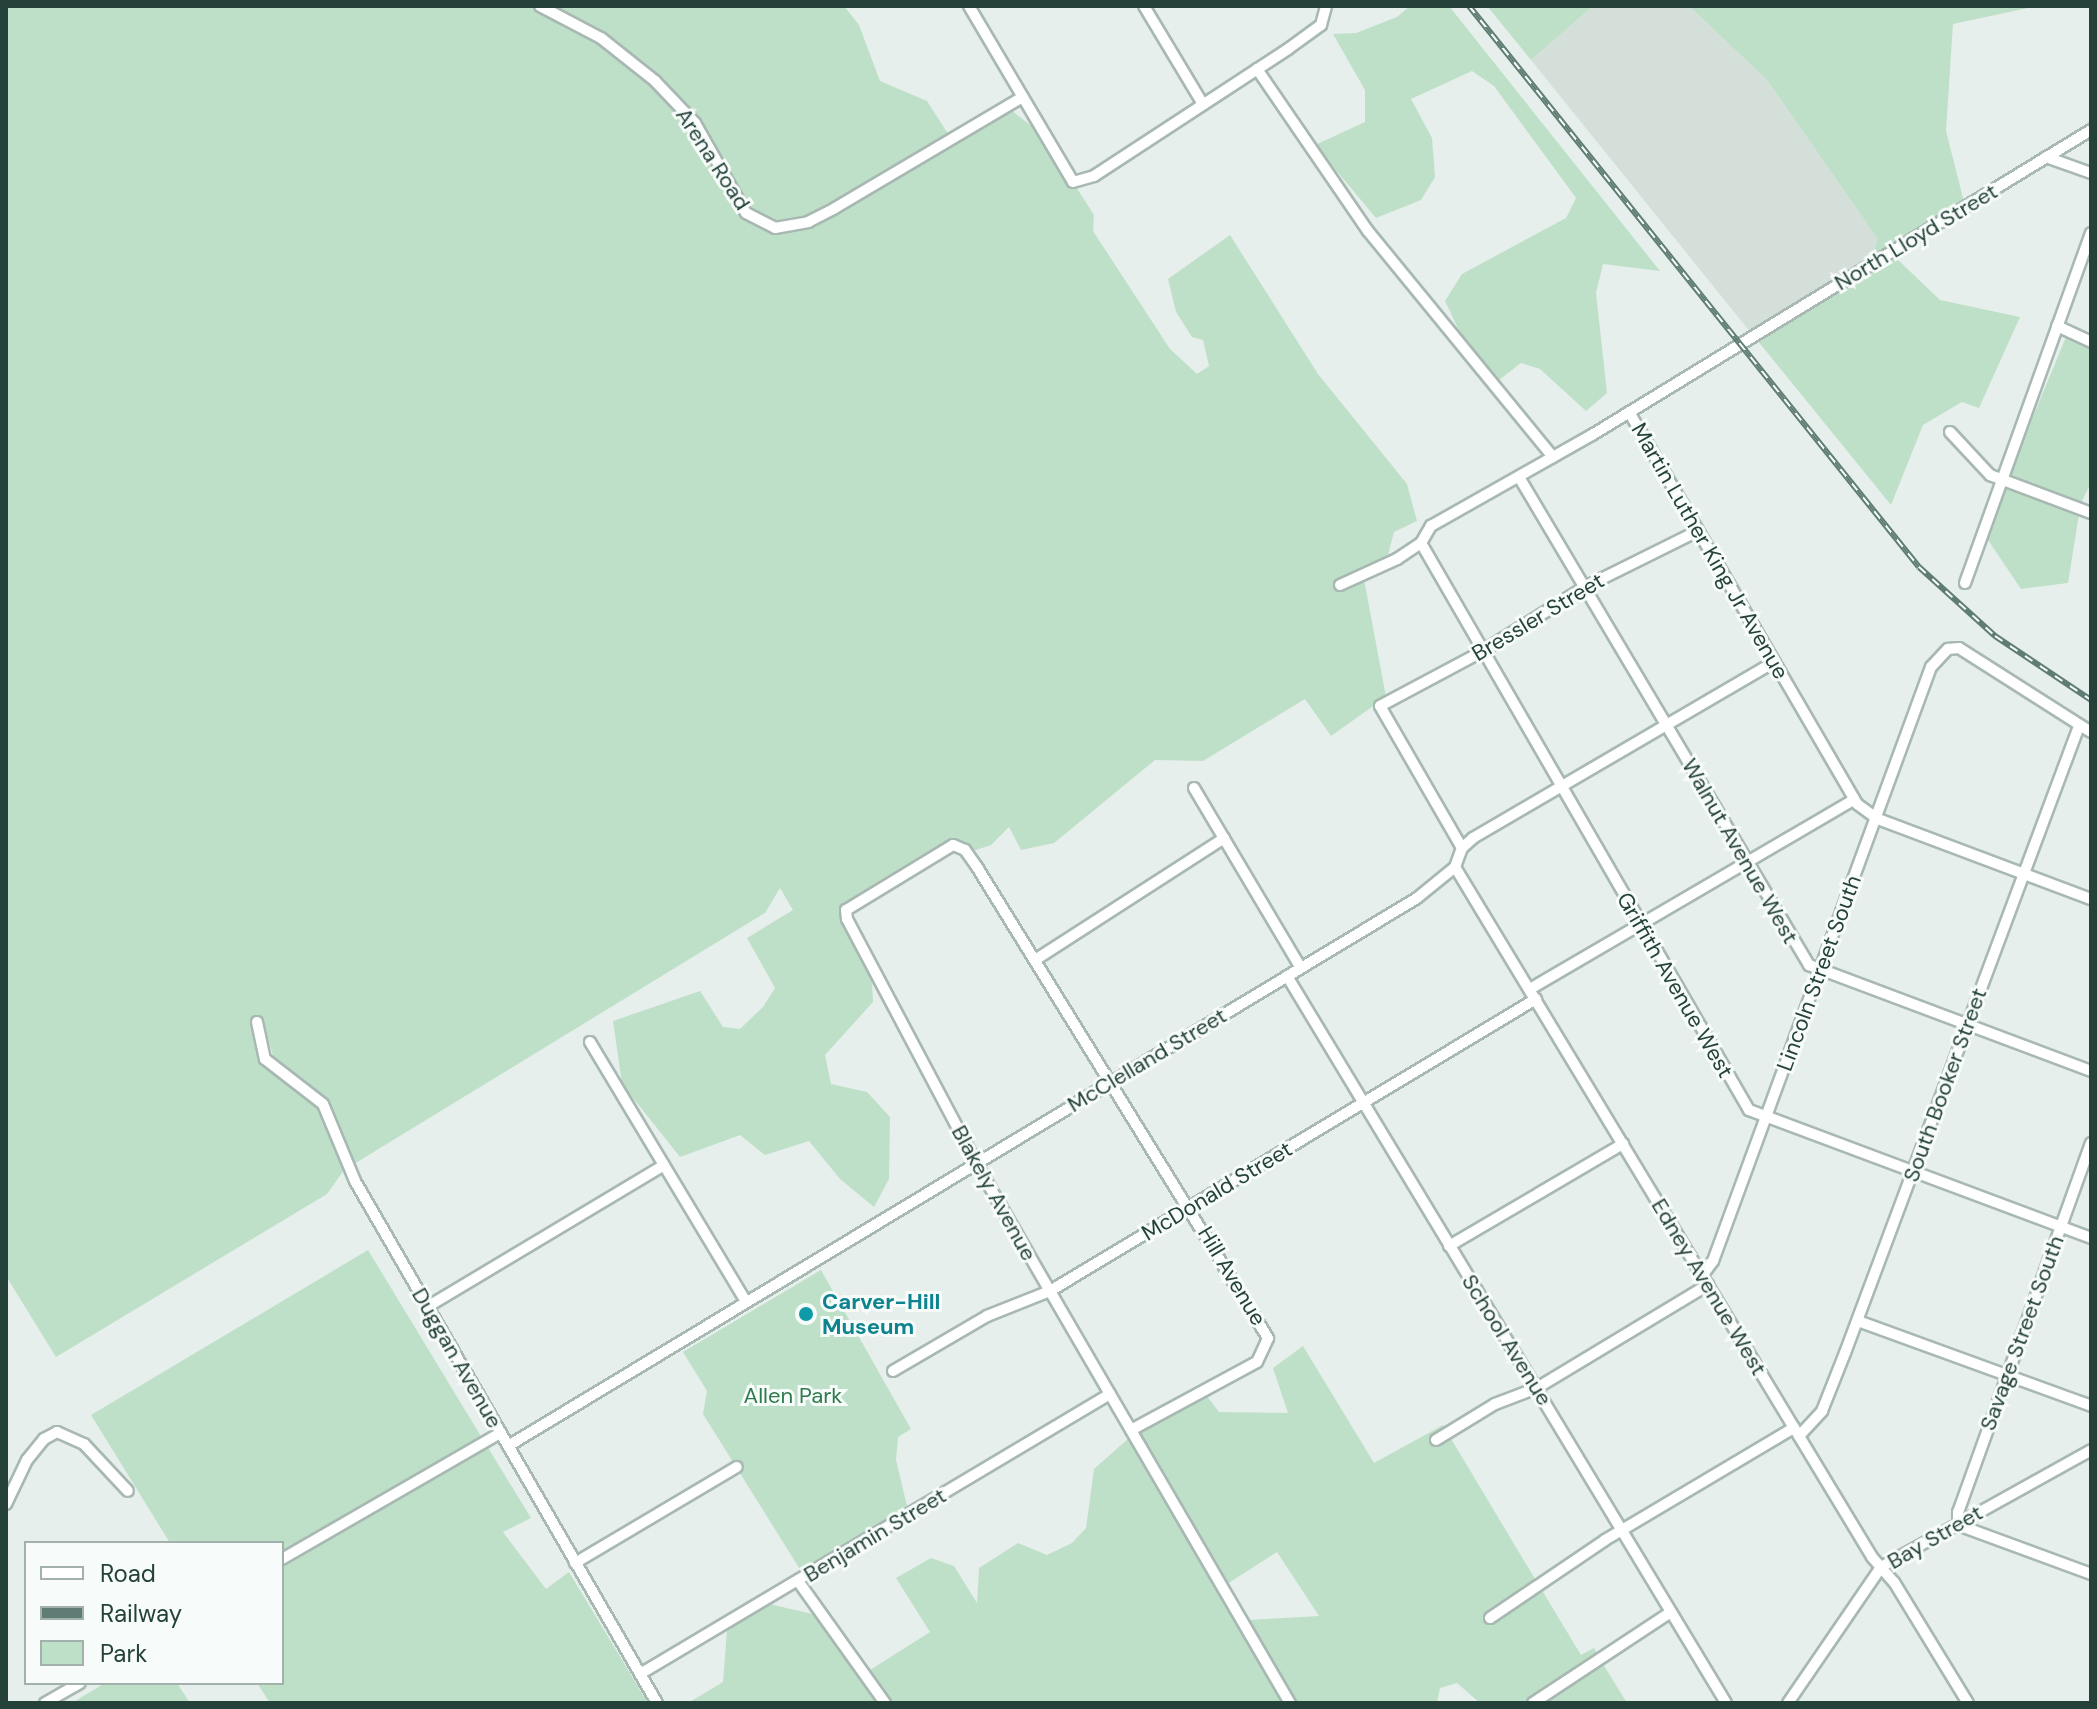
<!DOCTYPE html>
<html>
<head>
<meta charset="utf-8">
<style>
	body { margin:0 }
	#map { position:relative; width:2097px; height:1709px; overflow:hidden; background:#e6efeb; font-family:"DM Sans",sans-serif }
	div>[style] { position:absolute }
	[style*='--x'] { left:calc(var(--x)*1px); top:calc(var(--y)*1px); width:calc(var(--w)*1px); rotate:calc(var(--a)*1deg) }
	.built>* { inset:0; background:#d4dfda }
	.green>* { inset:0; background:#bfe0c8 }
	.roads { filter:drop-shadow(2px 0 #a8b8b2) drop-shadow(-2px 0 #a8b8b2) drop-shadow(0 2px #a8b8b2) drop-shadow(0 -2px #a8b8b2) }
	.minor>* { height:10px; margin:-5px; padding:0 5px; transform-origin:5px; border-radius:5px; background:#fff }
	.rail>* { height:6px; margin-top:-3px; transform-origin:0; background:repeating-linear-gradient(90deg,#f7fbf9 0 9px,#5f7d75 0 18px); box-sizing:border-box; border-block:2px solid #5f7d75 }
	.dots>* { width:22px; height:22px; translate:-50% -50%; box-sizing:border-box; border:4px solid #f7fbf9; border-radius:50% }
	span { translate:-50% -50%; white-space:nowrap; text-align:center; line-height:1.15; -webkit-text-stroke:6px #f7fbf9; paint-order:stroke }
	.street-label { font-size:22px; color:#24423a }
	.culture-label { font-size:22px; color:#0d838f; font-weight:700 }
	.left { translate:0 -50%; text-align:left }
	.park-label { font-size:22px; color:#2d7a4b }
	.frame { position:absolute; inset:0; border:8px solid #24423a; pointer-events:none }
	.legend { position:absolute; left:24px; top:1541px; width:260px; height:144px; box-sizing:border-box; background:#f7fbf9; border:2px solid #a3b1ad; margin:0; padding:10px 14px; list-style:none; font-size:24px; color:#24423a }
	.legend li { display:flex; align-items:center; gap:16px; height:40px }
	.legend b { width:40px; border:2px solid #a3b1ad }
</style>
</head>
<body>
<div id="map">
	<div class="built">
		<div style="clip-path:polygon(1593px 6px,1689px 6px,1767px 80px,1877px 238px,1875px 256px,1751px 333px,1531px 60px)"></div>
	</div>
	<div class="green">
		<div style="clip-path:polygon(6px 6px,844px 6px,859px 25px,880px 81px,927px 101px,954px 143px,1011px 110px,1034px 128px,1068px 187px,1076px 187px,1094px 215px,1093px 231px,1170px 349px,1197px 374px,1209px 366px,1203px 340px,1192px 337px,1176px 312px,1168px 279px,1230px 235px,1318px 374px,1407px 484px,1417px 521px,1394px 532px,1388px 555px,1333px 583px,1337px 592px,1364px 579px,1386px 697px,1331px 736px,1305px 699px,1203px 761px,1155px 760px,1054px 843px,1021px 850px,1009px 827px,991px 845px,973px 851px,952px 841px,844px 905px,840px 914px,872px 982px,873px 1002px,825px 1055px,831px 1084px,867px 1092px,890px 1117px,889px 1179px,874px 1207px,840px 1179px,809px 1141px,765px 1155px,740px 1135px,680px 1157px,622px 1084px,613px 1021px,700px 991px,723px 1027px,740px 1029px,763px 1007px,775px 988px,747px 938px,793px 910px,780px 888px,765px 913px,354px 1164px,328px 1101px,275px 1062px,261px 1016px,251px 1020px,261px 1062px,318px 1107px,344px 1170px,327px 1194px,56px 1357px,6px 1276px)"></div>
		<div style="clip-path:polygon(1410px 6px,1449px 6px,1660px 271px,1603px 264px,1596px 293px,1607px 393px,1586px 411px,1540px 369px,1521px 363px,1499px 380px,1464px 341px,1445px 301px,1462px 274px,1566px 218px,1576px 198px,1494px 86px,1472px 71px,1411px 99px,1432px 138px,1435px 177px,1421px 200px,1376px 218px,1315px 145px,1365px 122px,1365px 90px,1333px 34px,1356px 33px,1397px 17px)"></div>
		<div style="clip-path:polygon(1487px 6px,1593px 6px,1531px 60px)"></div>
		<div style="clip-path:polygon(1689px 6px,2037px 6px,1953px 24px,1946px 131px,1964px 202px,1875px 256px,1877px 238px,1767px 80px)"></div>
		<div style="clip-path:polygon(1894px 256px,1940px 300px,2020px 317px,1979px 408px,1962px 402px,1923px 425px,1891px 505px,1757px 340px)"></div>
		<div style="clip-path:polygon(2066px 337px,2091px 347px,2091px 483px,2081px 503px,2008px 477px)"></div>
		<div style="clip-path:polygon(2004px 487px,2079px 514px,2068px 583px,2021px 589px,1986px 537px)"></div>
		<div style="clip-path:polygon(368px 1250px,482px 1438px,282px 1554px,282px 1543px,170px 1543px,91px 1415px)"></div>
		<div style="clip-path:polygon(821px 1270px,911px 1429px,898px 1437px,896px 1460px,907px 1506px,801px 1571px,703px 1414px,707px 1391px,683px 1352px)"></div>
		<div style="clip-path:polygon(1303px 1346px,1374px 1463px,1443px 1425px,1445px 1429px,1429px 1438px,1433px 1446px,1450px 1437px,1535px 1579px,1483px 1618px,1489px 1625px,1540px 1587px,1581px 1655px,1594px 1648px,1598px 1655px,1524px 1703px,1480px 1703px,1457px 1683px,1440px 1688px,1437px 1703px,1297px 1703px,1248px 1620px,1319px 1616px,1277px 1552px,1227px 1584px,1139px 1432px,1206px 1395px,1219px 1412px,1288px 1413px,1273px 1368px)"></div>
		<div style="clip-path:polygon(1129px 1438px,1284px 1703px,892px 1703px,870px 1670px,930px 1632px,896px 1578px,931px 1558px,954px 1566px,977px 1603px,979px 1568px,1018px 1543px,1047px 1555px,1072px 1543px,1086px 1528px,1094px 1469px)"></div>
		<div style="clip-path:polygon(487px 1446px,531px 1518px,503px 1532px,546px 1589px,569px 1572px,648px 1703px,270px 1703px,257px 1683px,282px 1683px,282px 1565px)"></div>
		<div style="clip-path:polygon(769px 1604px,817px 1615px,879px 1703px,688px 1703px,723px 1682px,727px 1631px)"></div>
		<div style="clip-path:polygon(1603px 1664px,1627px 1703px,1542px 1703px,1586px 1676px)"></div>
		<div style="clip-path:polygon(105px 1683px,177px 1683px,190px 1703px,72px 1703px)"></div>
	</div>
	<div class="roads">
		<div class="minor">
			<div style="--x:540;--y:6;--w:69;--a:27.7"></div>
			<div style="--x:601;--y:38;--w:69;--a:38.5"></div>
			<div style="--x:655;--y:81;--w:58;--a:46.4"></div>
			<div style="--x:695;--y:123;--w:103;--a:60.5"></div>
			<div style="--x:746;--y:213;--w:33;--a:27"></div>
			<div style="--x:775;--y:228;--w:34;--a:-10"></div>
			<div style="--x:808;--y:222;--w:30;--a:-27"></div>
			<div style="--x:835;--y:208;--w:218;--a:-30.6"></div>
			<div style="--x:969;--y:6;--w:204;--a:59.4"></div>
			<div style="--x:1073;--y:182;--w:22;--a:-16"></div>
			<div style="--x:1094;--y:176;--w:232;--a:-33.2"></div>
			<div style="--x:1288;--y:49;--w:41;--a:-36"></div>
			<div style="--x:1321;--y:25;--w:20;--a:-75"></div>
			<div style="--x:1144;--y:6;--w:114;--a:59"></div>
			<div style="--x:1257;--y:69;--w:196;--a:55.6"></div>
			<div style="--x:1368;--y:231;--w:292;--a:50.7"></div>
			<div style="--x:2046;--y:157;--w:48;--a:19.6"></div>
			<div style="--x:2057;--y:326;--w:38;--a:25"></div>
			<div style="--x:1629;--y:412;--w:453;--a:59.8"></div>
			<div style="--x:1857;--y:804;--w:26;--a:36"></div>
			<div style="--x:1878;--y:819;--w:228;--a:20.6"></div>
			<div style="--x:1950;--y:432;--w:59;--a:47.1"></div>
			<div style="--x:1990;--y:475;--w:108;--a:20.6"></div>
			<div style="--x:1519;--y:477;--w:568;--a:59.28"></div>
			<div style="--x:1809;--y:965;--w:301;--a:20.6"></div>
			<div style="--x:1421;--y:543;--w:655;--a:59.95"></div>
			<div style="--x:1749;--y:1110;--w:365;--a:20.5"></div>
			<div style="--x:1965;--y:583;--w:372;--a:-70.2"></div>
			<div style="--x:1340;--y:585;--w:63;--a:-24.5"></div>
			<div style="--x:1397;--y:559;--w:29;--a:-34"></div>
			<div style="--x:1421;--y:543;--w:20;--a:-60"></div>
			<div style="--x:1431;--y:526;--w:185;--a:-29.5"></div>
			<div style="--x:1592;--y:435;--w:585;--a:-31.43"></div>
			<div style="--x:1194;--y:788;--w:209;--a:59.3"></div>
			<div style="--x:1462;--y:848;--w:164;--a:-120"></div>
			<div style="--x:1380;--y:706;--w:115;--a:-28.1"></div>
			<div style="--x:1481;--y:652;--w:123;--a:-32"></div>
			<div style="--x:1585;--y:587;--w:126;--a:-26.4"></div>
			<div style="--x:1455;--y:867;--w:806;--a:58.85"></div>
			<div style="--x:1872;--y:1557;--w:33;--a:49"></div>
			<div style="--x:1894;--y:1582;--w:142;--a:58.6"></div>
			<div style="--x:1035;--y:960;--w:225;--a:-32.8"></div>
			<div style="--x:1287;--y:976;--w:849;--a:58.87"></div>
			<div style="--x:1530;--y:989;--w:374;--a:-30.3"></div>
			<div style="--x:257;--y:1022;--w:38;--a:78"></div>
			<div style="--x:265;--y:1059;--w:73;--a:37.8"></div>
			<div style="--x:323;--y:1104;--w:83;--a:67.4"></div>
			<div style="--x:355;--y:1181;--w:603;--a:59.95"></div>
			<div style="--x:590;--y:1042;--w:303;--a:59"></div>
			<div style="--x:2091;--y:1143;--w:392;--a:109.8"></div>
			<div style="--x:1958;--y:1512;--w:13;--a:90"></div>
			<div style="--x:1958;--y:1525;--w:142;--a:20.2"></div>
			<div style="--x:1449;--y:1246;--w:202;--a:-30.4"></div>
			<div style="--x:1702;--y:1276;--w:19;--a:-54"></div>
			<div style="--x:1713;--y:1261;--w:633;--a:-69.85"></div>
			<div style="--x:1931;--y:667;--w:25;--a:-47"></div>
			<div style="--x:1948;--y:649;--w:11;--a:-5"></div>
			<div style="--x:1959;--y:648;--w:156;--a:32.5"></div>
			<div style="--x:427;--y:1307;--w:276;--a:-30.9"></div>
			<div style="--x:1858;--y:1321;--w:248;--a:20"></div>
			<div style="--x:893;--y:1371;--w:109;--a:-30.3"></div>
			<div style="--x:987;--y:1316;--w:68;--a:-21.6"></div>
			<div style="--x:1050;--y:1291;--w:567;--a:-31"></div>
			<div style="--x:1131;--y:1430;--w:143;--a:-28.4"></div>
			<div style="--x:1257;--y:1362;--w:26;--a:-65"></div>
			<div style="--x:1268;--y:1338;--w:554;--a:-121.71"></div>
			<div style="--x:977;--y:867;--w:21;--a:-125"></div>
			<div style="--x:965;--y:850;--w:13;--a:-157"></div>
			<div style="--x:953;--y:845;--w:125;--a:148.7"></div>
			<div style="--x:846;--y:910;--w:9;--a:84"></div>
			<div style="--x:847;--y:919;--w:276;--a:62.1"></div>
			<div style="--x:976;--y:1163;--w:148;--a:60"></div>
			<div style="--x:1050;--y:1291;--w:477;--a:59.8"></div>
			<div style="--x:1799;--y:1436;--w:34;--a:-47"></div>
			<div style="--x:1822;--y:1411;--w:62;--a:-68.4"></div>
			<div style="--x:1845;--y:1353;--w:669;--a:-69.53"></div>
			<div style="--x:1436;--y:1440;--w:69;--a:-31.4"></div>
			<div style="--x:1495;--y:1404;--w:45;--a:-20.9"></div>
			<div style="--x:1537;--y:1388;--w:200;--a:-31.1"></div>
			<div style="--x:508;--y:1446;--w:1061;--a:-31.08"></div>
			<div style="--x:1417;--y:898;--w:49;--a:-39.2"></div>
			<div style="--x:1455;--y:867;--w:20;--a:-70"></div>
			<div style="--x:1462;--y:848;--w:15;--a:-42"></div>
			<div style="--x:1473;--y:838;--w:349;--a:-30.3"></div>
			<div style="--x:6;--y:1504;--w:49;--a:-64.5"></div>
			<div style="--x:27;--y:1460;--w:27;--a:-51"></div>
			<div style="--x:44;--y:1439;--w:15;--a:-28"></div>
			<div style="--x:57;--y:1432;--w:30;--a:24"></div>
			<div style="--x:84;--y:1444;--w:64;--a:46.9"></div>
			<div style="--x:282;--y:1559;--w:252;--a:-30"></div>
			<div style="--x:575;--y:1563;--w:188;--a:-30.7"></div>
			<div style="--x:798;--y:1581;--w:150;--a:54.5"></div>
			<div style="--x:1490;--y:1618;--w:139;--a:-34.1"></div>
			<div style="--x:1605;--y:1540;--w:220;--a:-30.7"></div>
			<div style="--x:640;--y:1674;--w:547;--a:-30.78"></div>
			<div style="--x:45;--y:1703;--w:40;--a:-29.7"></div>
			<div style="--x:1533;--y:1703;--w:165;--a:-33.4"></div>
			<div style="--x:1788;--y:1703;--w:165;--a:-55.6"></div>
			<div style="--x:1881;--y:1567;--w:240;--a:-29.1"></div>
		</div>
	</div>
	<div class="rail">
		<div style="--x:1469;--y:6;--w:719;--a:51.27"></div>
		<div style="--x:1919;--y:567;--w:103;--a:42.2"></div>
		<div style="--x:1995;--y:636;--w:115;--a:33.7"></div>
	</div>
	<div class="dots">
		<div style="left:806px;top:1314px;background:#0f9aa8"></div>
	</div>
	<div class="street-label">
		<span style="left:713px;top:159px;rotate:57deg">Arena Road</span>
		<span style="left:1916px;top:237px;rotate:-31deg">North Lloyd Street</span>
		<span style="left:1710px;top:551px;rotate:60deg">Martin Luther King Jr Avenue</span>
		<span style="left:1538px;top:617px;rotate:-31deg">Bressler Street</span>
		<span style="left:1740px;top:851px;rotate:60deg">Walnut Avenue West</span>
		<span style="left:1819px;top:973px;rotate:-70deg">Lincoln Street South</span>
		<span style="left:1675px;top:985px;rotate:60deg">Griffith Avenue West</span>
		<span style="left:1147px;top:1060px;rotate:-31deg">McClelland Street</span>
		<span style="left:1945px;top:1085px;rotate:-70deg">South Booker Street</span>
		<span style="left:1217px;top:1191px;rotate:-31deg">McDonald Street</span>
		<span style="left:994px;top:1193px;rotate:61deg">Blakely Avenue</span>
		<span style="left:1232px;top:1276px;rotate:59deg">Hill Avenue</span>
		<span style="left:1709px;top:1287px;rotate:59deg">Edney Avenue West</span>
		<span style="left:2022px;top:1333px;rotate:-70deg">Savage Street South</span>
		<span style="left:1507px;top:1340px;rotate:58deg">School Avenue</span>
		<span style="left:457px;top:1358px;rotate:60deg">Duggan Avenue</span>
		<span style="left:875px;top:1535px;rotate:-31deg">Benjamin Street</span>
		<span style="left:1935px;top:1537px;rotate:-30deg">Bay Street</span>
	</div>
	<div class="culture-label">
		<span class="left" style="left:822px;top:1314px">Carver-Hill<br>Museum</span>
	</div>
	<div class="park-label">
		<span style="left:793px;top:1396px">Allen Park</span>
	</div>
	<div class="frame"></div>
	<ul class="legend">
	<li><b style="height:10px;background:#fff"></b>Road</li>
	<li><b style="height:10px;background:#5f7d75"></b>Railway</li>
	<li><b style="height:22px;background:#bfe0c8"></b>Park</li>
	</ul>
</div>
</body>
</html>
